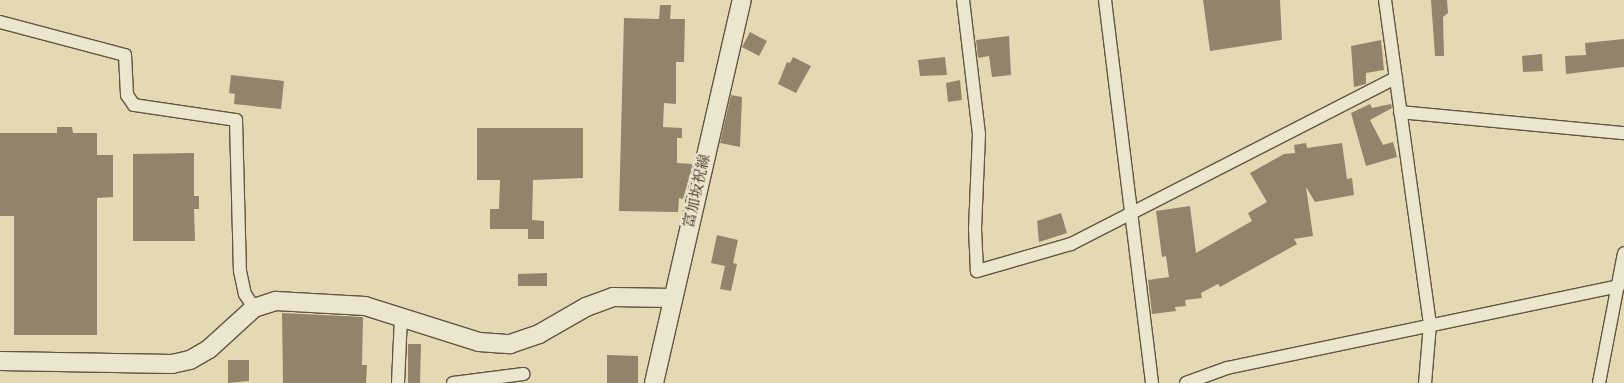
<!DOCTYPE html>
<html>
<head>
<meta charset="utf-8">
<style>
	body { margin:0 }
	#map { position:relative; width:1624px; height:383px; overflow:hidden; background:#e3d9b3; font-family:"IM FELL Great Primer","Noto Serif JP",serif }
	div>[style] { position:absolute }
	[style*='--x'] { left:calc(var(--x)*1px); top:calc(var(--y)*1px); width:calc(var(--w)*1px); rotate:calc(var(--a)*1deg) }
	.building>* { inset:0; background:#90856b }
	.roads { filter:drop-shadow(1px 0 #615542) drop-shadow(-1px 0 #615542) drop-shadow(0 1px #615542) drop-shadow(0 -1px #615542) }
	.street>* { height:12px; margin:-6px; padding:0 6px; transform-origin:6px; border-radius:6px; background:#ede6ce }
	.secondary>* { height:18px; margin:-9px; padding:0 9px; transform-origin:9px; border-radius:9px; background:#ede6ce }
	span { translate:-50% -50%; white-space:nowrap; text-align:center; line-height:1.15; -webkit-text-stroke:4.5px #ede6ce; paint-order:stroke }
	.street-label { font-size:15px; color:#36291c }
</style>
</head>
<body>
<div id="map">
	<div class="building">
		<div style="clip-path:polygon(1203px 0,1280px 0,1282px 40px,1210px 51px)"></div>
		<div style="clip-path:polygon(1431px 0,1447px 0,1448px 13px,1443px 17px,1444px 56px,1435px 56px)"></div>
		<div style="clip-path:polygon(660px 5px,671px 5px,670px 19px,685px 19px,684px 62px,676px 62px,676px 104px,664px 103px,663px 127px,682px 128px,682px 138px,677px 138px,677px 163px,693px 164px,683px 199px,679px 198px,678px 212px,619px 211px,624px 18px,659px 19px)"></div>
		<div style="clip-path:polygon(750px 32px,767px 41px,759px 56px,742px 47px)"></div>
		<div style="clip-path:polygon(1009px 36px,1011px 75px,992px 77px,989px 56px,978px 58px,976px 40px)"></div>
		<div style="clip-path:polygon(1624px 39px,1624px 67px,1566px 74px,1565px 56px,1586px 55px,1585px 43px)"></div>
		<div style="clip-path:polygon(1381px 40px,1384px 70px,1366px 73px,1366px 84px,1354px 87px,1351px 46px)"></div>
		<div style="clip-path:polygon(1542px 54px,1543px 71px,1523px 72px,1522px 56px)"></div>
		<div style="clip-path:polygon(793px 57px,811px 66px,796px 93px,778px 84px,787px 62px,790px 63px)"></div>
		<div style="clip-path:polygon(945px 57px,947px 75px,920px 76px,918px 60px)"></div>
		<div style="clip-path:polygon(231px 75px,284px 81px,281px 109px,234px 104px,235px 94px,229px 93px)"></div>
		<div style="clip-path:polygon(960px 80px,962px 100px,948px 102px,946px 83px)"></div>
		<div style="clip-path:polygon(731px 95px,742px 97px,740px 147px,720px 143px)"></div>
		<div style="clip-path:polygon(1370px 104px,1372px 108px,1391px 104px,1392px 108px,1370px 120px,1383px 145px,1393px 142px,1397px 157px,1366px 166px,1351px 113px)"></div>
		<div style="clip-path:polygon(57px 127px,72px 127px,73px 133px,97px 133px,97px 155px,113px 155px,113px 197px,97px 198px,97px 335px,14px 335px,14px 216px,0 216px,0 133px,57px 133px)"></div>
		<div style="clip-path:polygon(477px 128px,583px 128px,583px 178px,533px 180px,532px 220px,544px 221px,544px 239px,528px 239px,528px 229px,490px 229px,490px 209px,499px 209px,500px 180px,477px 180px)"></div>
		<div style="clip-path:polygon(1306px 143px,1307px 148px,1342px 143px,1347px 179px,1352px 178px,1354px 195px,1315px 202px,1306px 187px,1313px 236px,1294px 239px,1297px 244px,1220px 287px,1218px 284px,1201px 293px,1202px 298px,1185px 300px,1186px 306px,1175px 307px,1176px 311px,1152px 314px,1148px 280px,1169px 277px,1166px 256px,1162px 257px,1156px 211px,1190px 206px,1196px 253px,1252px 221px,1248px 213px,1267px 202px,1250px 173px,1284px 154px,1295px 153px,1294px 145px)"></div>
		<div style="clip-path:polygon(194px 153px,194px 196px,199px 196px,199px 209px,194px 209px,195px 241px,133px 241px,133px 154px)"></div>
		<div style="clip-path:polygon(1061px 213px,1067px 233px,1039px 242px,1037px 221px)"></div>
		<div style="clip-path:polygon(717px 235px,738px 240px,733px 263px,737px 264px,731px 291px,720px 289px,725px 266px,711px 263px)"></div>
		<div style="clip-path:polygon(547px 273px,547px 286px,518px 286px,518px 274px)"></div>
		<div style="clip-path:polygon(282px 313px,363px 317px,362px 365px,367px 365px,366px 383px,283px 383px)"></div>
		<div style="clip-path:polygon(408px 344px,421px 344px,420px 383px,408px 383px)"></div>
		<div style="clip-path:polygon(607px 355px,638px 356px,638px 383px,607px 383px)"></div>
		<div style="clip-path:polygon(228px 360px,249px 360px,249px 381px,228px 383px)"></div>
	</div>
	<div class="roads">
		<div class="street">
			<div style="--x:963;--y:0;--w:135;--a:83.2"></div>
			<div style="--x:979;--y:134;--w:95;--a:92.4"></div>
			<div style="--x:975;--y:229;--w:42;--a:87.3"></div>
			<div style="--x:977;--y:271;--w:98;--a:-16"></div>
			<div style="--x:1071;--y:244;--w:365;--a:-27.1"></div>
			<div style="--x:1105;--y:0;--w:386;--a:83"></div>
			<div style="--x:1385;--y:0;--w:327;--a:82.1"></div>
			<div style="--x:1430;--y:324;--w:59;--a:94.8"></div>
			<div style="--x:0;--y:22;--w:129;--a:14.8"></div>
			<div style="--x:125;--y:55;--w:40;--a:87.1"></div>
			<div style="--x:127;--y:95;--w:12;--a:55"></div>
			<div style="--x:134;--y:105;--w:103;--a:8.4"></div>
			<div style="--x:236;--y:120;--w:151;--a:88.5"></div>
			<div style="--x:240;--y:271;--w:24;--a:78"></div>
			<div style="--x:245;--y:294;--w:17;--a:57"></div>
			<div style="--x:1400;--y:112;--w:225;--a:5.4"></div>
			<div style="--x:398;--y:383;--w:66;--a:-87.4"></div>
			<div style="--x:453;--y:383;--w:71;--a:-7.3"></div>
			<div style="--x:1186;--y:383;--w:44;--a:-20.1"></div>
			<div style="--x:1227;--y:368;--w:400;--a:-11.8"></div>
			<div style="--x:1599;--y:383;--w:132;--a:-79.1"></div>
		</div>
		<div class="secondary">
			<div style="--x:0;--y:361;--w:172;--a:1"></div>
			<div style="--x:172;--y:364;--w:18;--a:-13"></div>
			<div style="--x:190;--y:360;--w:22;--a:-30"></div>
			<div style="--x:209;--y:349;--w:61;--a:-42.3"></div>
			<div style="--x:254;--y:308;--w:23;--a:-18"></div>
			<div style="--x:276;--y:301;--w:89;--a:3.2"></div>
			<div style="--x:365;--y:306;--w:120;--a:17.5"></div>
			<div style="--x:479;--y:342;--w:31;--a:4"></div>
			<div style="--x:510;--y:344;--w:31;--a:-19"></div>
			<div style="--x:539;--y:334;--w:54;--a:-29.9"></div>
			<div style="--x:586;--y:307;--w:29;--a:-20"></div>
			<div style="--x:613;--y:297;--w:58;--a:1"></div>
			<div style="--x:654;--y:383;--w:393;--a:-77.1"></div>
		</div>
	</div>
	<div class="street-label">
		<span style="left:697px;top:191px;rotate:-77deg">富加坂祝線</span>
	</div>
</div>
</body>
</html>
